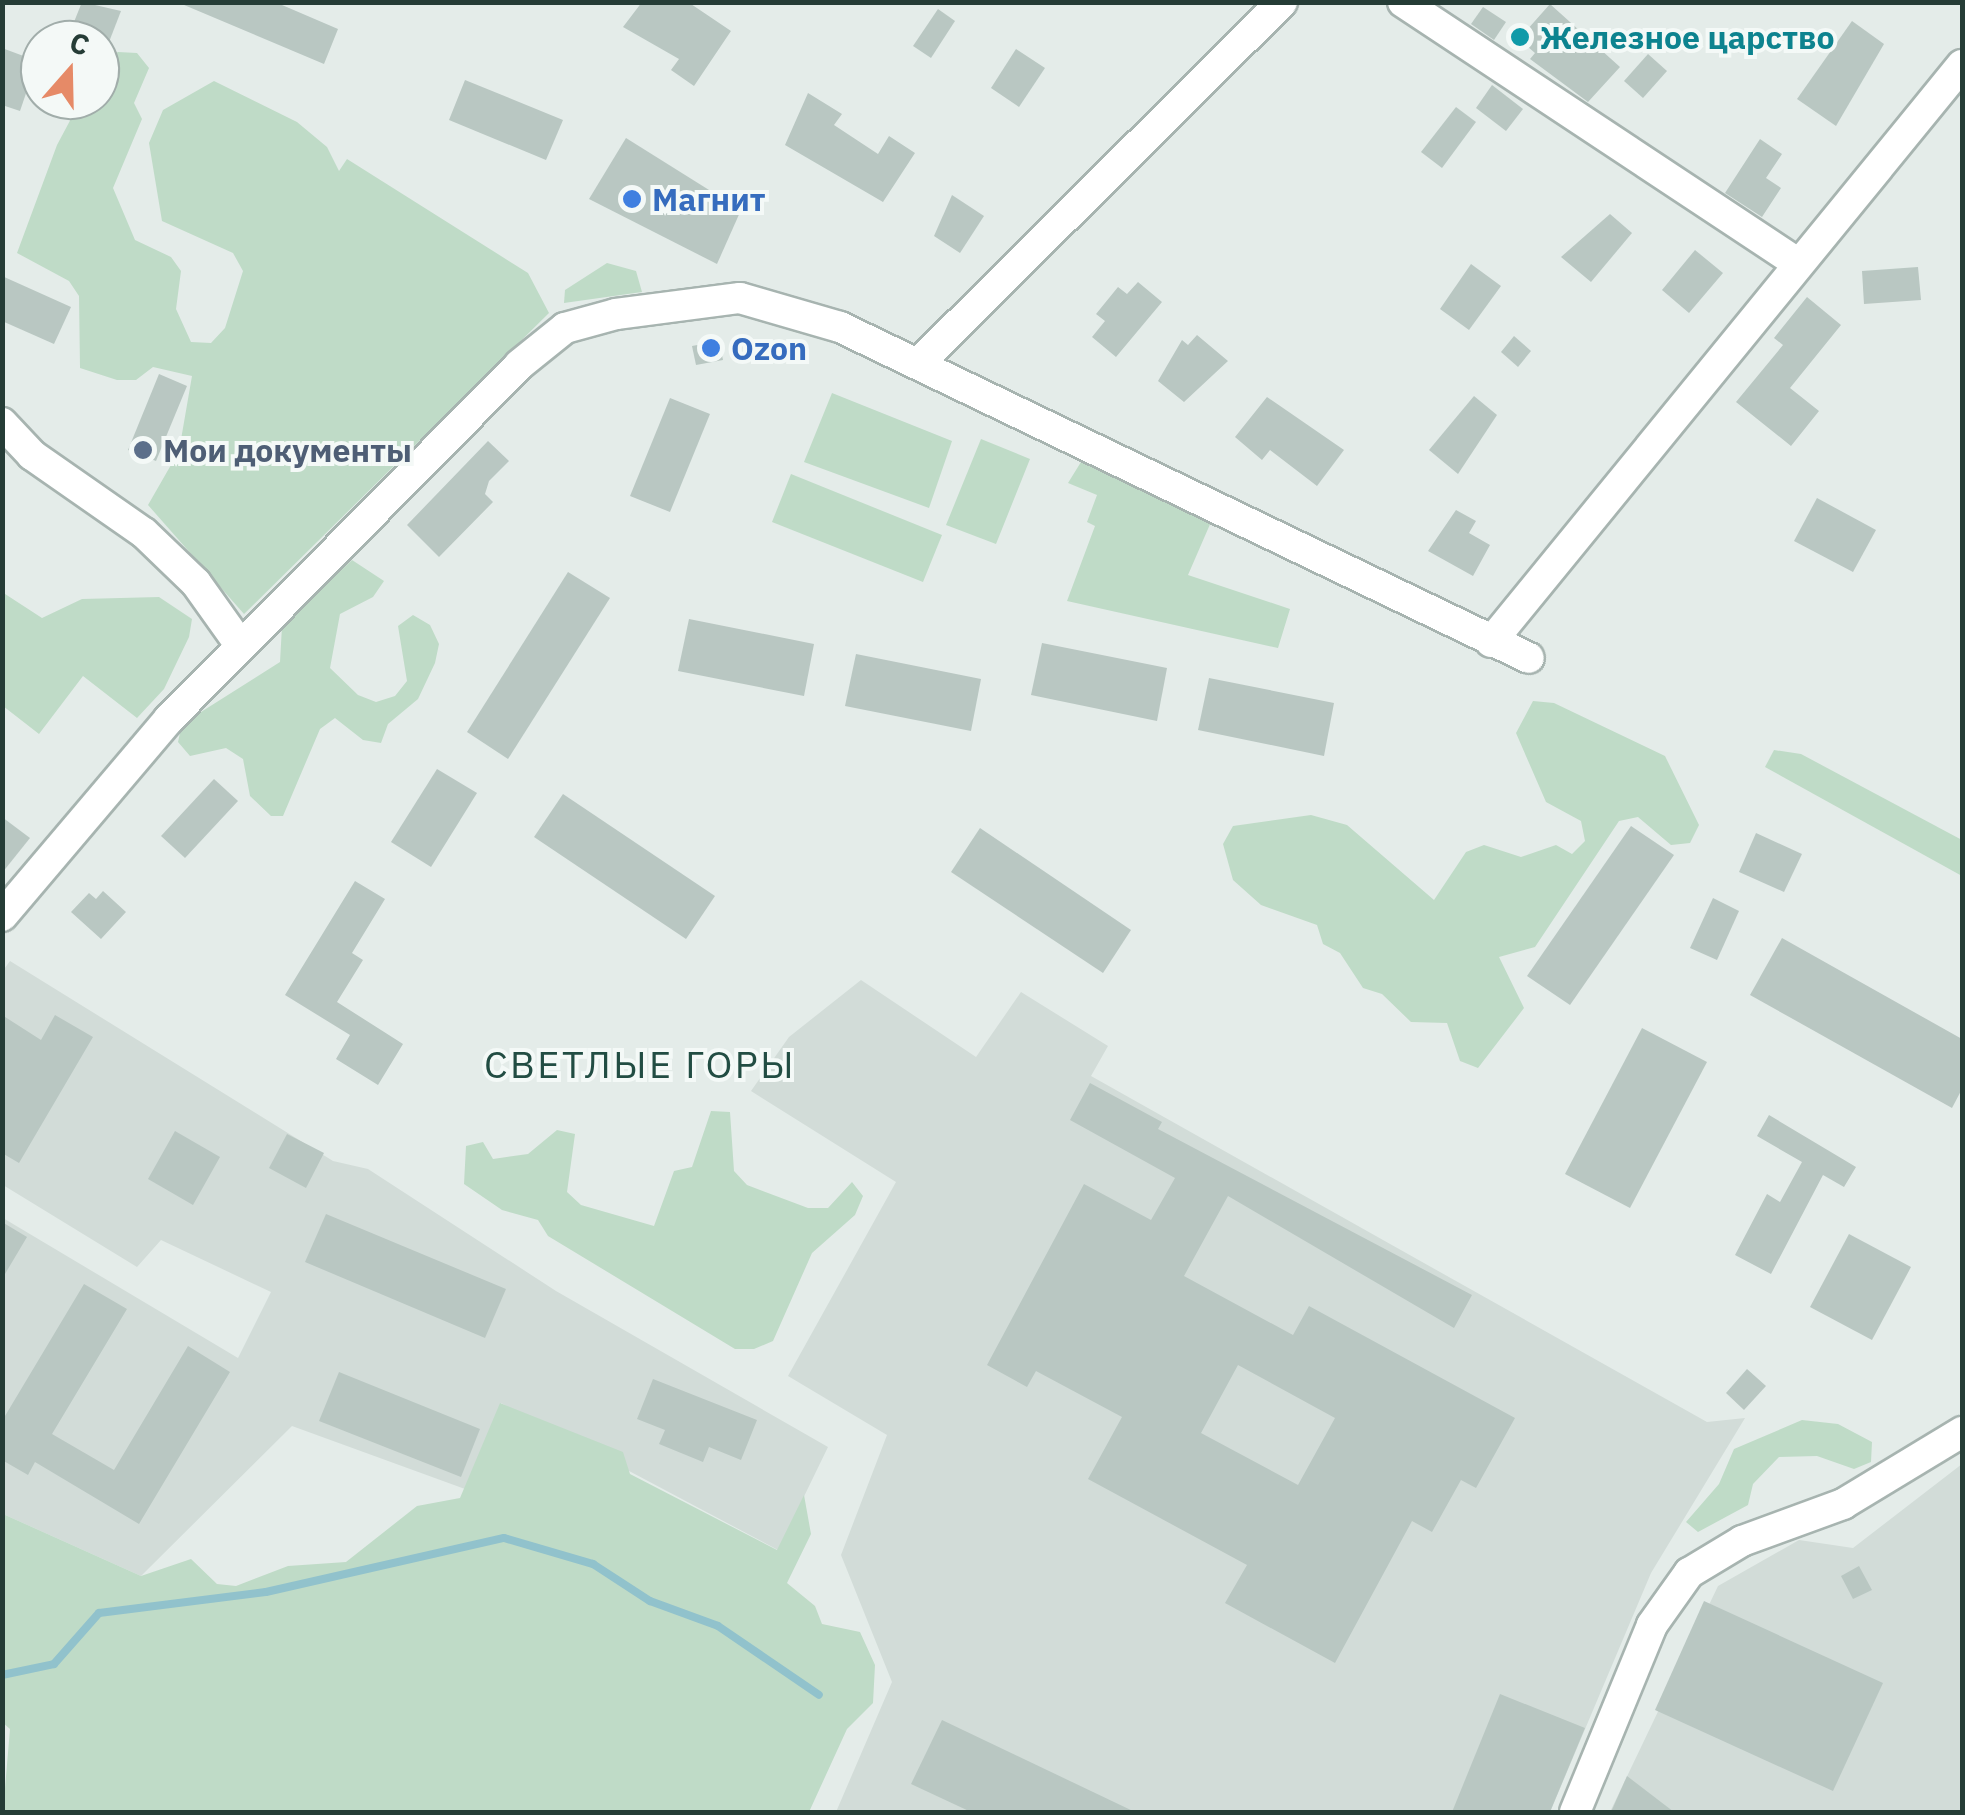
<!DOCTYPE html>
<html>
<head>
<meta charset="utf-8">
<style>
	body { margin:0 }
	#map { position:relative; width:1965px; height:1815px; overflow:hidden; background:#e4ece9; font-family:"IBM Plex Sans",sans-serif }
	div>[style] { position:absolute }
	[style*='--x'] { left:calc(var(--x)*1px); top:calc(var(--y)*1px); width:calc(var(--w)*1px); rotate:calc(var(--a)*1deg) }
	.built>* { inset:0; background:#d2dcd8 }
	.green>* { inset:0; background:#bfdbc7 }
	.stream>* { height:8px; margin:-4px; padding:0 4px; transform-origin:4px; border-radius:4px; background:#91c2cc }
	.building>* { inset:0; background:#b9c7c2 }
	.roads { filter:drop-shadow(2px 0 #a7b4b0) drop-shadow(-2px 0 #a7b4b0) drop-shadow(0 2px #a7b4b0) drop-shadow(0 -2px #a7b4b0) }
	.minor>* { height:30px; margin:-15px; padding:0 15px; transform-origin:15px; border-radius:15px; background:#fff }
	.dots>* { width:28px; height:28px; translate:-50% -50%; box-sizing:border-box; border:5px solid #f4f9f7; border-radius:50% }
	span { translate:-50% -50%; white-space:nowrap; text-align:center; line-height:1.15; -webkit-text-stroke:8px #f4f9f7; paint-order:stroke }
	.culture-label { font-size:32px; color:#0d838f; font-weight:700 }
	.left { translate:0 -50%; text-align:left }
	.shop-label { font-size:32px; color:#366cbe; font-weight:700 }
	.service-label { font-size:32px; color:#4e5e75; font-weight:700 }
	.quarter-label { font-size:38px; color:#224d43; letter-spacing:2.5px }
	.frame { position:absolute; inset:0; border:5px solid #253c36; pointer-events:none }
	.north { position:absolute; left:20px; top:20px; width:100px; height:100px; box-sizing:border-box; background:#f4f9f7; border:2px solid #a1adaa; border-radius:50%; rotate:20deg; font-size:28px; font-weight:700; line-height:40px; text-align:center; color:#253c36 }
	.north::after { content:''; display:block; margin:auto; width:35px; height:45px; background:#e68a67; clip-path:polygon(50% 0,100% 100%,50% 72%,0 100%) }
</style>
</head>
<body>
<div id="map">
	<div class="built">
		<div style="clip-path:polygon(10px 961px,333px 1161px,368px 1169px,556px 1291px,828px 1447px,778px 1550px,501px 1403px,465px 1489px,292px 1426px,141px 1576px,3px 1514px,3px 1218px,238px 1358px,271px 1292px,161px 1240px,137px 1267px,3px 1185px,2px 972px)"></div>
		<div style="clip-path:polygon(861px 980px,976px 1057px,1021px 992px,1108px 1046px,1091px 1076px,1707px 1422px,1745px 1418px,1651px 1573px,1550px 1812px,836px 1812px,892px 1682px,841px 1555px,887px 1435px,788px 1376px,896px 1182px,751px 1091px,789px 1037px)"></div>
		<div style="clip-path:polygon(1962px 1464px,1962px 1812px,1610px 1812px,1718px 1586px,1799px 1540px,1853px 1548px)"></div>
	</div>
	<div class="green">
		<div style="clip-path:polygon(118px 52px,137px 53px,149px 68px,134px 103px,142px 119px,113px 188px,135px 240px,171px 257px,181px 271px,176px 309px,191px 342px,211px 343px,225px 328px,243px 271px,233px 253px,162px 221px,149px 143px,163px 110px,214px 81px,297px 122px,327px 147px,339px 171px,347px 159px,528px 273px,549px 313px,244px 614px,148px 505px,179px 451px,192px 376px,153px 367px,136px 380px,117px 380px,80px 368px,79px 296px,69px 281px,17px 253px,57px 145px,81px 100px,100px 100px,100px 61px)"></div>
		<div style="clip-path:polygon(607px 263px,636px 271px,642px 292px,564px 303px,565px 290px)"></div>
		<div style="clip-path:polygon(832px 393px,952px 441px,929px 508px,804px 462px)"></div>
		<div style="clip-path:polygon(981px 439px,1030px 459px,996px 544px,946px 525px)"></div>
		<div style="clip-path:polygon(1081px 462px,1211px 522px,1188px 575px,1290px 609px,1278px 648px,1067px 601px,1095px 526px,1087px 522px,1097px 495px,1068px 483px)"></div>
		<div style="clip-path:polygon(791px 474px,942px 535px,923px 582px,772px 522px)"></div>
		<div style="clip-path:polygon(352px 560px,384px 581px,373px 597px,340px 614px,330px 668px,358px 695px,376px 702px,395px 696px,407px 681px,398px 626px,413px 615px,430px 625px,439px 644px,435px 663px,418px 699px,388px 724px,381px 743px,363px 740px,335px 718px,320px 729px,283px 816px,271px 816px,250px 796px,243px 759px,226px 748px,190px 756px,178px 742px,182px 724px,280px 662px,282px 626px)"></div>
		<div style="clip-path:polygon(2px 592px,42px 618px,82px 599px,159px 597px,192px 619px,189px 637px,164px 689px,137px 718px,83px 676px,39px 734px,3px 706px)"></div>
		<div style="clip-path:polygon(1533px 701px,1554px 703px,1665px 756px,1699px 825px,1690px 843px,1671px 845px,1638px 817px,1619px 821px,1535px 947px,1499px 957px,1524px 1008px,1478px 1068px,1460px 1061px,1447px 1023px,1411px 1022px,1382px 994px,1363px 988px,1340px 953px,1323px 944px,1317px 925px,1261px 905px,1233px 880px,1223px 844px,1233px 826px,1311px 815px,1347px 825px,1434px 900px,1466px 852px,1484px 845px,1521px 857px,1556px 845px,1572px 854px,1585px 841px,1581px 821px,1546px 802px,1516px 733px)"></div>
		<div style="clip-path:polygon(1774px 750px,1801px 754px,1962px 840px,1962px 876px,1765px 767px)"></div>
		<div style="clip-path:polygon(711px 1111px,730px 1112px,734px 1171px,747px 1185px,808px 1208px,828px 1208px,852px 1182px,863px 1196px,855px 1215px,812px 1253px,773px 1341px,754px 1349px,735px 1349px,548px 1236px,538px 1220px,502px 1210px,464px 1184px,466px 1146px,483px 1142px,493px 1159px,528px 1154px,557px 1130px,575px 1134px,567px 1192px,581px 1205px,654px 1226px,674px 1171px,692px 1167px)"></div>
		<div style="clip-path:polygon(500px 1403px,623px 1452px,630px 1474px,777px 1550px,804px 1495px,811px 1534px,787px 1583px,815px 1606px,822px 1624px,860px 1632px,875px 1665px,873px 1703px,847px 1729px,809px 1812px,3px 1812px,10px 1729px,2px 1722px,3px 1514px,141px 1576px,191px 1559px,217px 1584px,236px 1586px,288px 1566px,346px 1562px,417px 1506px,460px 1498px)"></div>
		<div style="clip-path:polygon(1802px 1420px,1838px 1424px,1872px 1442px,1871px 1462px,1854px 1469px,1817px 1456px,1779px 1457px,1753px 1484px,1748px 1505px,1698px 1532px,1686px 1522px,1719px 1484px,1734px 1449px)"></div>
	</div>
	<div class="stream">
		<div style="--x:2;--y:1675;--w:53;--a:-11.9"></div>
		<div style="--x:54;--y:1664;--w:68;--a:-48.6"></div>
		<div style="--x:99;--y:1613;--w:168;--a:-7.2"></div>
		<div style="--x:266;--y:1592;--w:244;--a:-12.8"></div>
		<div style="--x:504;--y:1538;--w:93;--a:16.3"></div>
		<div style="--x:593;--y:1564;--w:68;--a:33"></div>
		<div style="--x:650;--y:1601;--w:72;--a:20.2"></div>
		<div style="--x:718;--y:1626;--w:122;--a:34.3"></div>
	</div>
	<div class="building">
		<div style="clip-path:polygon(82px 2px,121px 11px,109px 42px,72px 27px)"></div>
		<div style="clip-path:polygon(177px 2px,275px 2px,338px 29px,324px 64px)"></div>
		<div style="clip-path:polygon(642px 2px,688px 2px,731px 31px,694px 86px,671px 70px,679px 59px,623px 27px)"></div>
		<div style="clip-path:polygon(1550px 4px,1620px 67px,1588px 102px,1530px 59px,1535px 53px,1519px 39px)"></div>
		<div style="clip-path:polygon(1483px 7px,1506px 22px,1494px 40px,1471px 24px)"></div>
		<div style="clip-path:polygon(938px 9px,955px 21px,931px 58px,913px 46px)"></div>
		<div style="clip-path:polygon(1852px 21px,1884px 44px,1836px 126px,1797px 99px)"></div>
		<div style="clip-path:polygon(2px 48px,37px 61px,20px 111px,2px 105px)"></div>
		<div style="clip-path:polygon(1016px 49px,1045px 68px,1019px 107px,991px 88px)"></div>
		<div style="clip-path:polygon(1648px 54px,1667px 71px,1643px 98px,1624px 81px)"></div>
		<div style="clip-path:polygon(465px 80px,563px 120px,546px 160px,449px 120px)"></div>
		<div style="clip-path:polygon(1492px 85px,1523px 109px,1506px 131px,1476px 108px)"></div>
		<div style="clip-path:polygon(808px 93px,842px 114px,834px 125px,878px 154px,889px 136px,915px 153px,883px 202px,785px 145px)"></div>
		<div style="clip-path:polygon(1456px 107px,1476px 122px,1442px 168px,1421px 152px)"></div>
		<div style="clip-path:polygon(626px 138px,741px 210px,717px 264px,589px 199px)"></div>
		<div style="clip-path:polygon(1760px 139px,1782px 154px,1766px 178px,1781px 188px,1762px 217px,1725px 193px)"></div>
		<div style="clip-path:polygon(952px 195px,984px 216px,960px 253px,934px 236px)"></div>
		<div style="clip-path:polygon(1610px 214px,1632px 233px,1591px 282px,1561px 257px)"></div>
		<div style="clip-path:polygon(1695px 250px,1723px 273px,1689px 313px,1662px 290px)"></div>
		<div style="clip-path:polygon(1471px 264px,1501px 286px,1469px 330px,1440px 309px)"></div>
		<div style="clip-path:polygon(1918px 267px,1921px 300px,1864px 304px,1862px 271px)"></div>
		<div style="clip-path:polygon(2px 276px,71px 307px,54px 344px,2px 321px)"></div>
		<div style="clip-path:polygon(1138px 282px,1162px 302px,1116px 357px,1092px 337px,1105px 321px,1096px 314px,1118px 287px,1127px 294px)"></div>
		<div style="clip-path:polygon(1807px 297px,1841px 325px,1790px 388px,1819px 411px,1791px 446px,1736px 402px,1783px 345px,1774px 338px)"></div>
		<div style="clip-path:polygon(1197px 335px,1228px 361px,1184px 402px,1158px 381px,1182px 340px,1188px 345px)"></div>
		<div style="clip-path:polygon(1514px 336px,1531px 351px,1518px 367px,1501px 352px)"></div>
		<div style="clip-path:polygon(719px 341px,723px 360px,696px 365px,692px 346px)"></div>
		<div style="clip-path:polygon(159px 374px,187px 386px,156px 461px,128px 450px)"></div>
		<div style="clip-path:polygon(1474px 396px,1497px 415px,1458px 474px,1429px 450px)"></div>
		<div style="clip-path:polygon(1267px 397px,1344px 450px,1317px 486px,1270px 450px,1262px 460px,1235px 437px)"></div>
		<div style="clip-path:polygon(670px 398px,710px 414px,670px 512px,630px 496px)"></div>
		<div style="clip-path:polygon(488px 441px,509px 461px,489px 481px,485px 494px,493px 502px,439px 557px,407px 525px)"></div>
		<div style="clip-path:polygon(1817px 498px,1876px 530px,1853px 572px,1794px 541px)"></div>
		<div style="clip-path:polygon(1456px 510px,1476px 521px,1469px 533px,1490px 545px,1473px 576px,1428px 551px)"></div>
		<div style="clip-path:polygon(568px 572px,610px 598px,508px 759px,467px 732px)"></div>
		<div style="clip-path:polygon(689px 619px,814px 644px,804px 696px,678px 671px)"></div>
		<div style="clip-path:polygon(1042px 643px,1167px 668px,1157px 721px,1031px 695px)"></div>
		<div style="clip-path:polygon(856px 654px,981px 679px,971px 731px,845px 706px)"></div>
		<div style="clip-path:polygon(1209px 678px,1334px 703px,1324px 756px,1198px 730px)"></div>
		<div style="clip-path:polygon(437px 769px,477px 793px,431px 867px,391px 842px)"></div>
		<div style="clip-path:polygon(214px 779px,238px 801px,185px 858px,161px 836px)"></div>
		<div style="clip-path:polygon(563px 794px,715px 896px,686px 939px,534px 837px)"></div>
		<div style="clip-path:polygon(2px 817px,30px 838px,2px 873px)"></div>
		<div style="clip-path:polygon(1631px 826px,1674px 855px,1570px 1005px,1527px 976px)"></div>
		<div style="clip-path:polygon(980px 828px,1131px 930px,1103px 973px,951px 872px)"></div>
		<div style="clip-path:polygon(1756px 833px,1802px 854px,1784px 892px,1739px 872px)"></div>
		<div style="clip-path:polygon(355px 881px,385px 899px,352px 953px,363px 960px,337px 1002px,403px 1044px,378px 1085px,336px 1059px,350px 1035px,285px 995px)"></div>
		<div style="clip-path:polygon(103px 891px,126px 912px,101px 939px,71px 912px,89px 893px,96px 899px)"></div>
		<div style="clip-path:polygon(1713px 898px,1739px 911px,1717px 960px,1690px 948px)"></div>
		<div style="clip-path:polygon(1782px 938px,1962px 1039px,1962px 1089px,1952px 1108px,1750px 995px)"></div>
		<div style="clip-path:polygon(2px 1015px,41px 1040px,55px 1015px,93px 1037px,19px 1163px,2px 1153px)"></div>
		<div style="clip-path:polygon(1642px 1028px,1707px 1062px,1630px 1208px,1565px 1174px)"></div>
		<div style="clip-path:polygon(evenodd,1090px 1083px,1162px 1122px,1158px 1129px,1472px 1295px,1454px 1328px,1228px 1196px,1184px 1276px,1293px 1335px,1309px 1306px,1515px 1418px,1476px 1488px,1461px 1480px,1432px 1532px,1412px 1521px,1335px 1663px,1225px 1603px,1247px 1565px,1088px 1479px,1122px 1417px,1036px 1371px,1027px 1387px,987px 1365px,1084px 1184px,1151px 1220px,1175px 1178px,1070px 1120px,1090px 1083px,1238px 1365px,1335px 1418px,1298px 1485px,1201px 1433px,1238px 1365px)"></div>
		<div style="clip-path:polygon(1769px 1115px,1856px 1167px,1844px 1187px,1823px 1175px,1771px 1274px,1735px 1255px,1767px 1194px,1780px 1202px,1802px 1162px,1757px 1136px)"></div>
		<div style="clip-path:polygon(175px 1131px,220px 1157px,193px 1205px,148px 1179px)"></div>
		<div style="clip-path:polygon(287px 1134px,324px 1153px,306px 1188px,269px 1168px)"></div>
		<div style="clip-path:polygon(326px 1214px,506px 1289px,485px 1338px,305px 1262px)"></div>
		<div style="clip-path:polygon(2px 1222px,27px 1237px,2px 1279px)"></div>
		<div style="clip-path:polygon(1849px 1234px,1911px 1267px,1872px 1340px,1810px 1307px)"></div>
		<div style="clip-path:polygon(84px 1284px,127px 1309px,52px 1434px,114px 1470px,188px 1346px,230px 1372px,139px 1524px,35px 1462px,28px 1475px,2px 1460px,2px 1421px)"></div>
		<div style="clip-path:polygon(1747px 1369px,1766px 1386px,1744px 1410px,1726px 1393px)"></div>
		<div style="clip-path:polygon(339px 1372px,480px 1429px,461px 1477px,319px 1421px)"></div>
		<div style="clip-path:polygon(653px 1379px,757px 1420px,741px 1460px,709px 1447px,703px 1462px,659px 1444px,665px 1430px,637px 1419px)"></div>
		<div style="clip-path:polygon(1859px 1566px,1872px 1590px,1853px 1599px,1841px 1576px)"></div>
		<div style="clip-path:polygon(1704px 1601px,1883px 1683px,1833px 1791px,1655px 1710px)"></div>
		<div style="clip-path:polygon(1500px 1694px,1585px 1728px,1550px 1812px,1452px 1812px)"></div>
		<div style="clip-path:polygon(942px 1720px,1135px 1812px,971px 1812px,911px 1784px)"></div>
		<div style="clip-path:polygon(1627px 1776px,1674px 1812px,1611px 1812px)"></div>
	</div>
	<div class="roads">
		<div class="minor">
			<div style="--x:1403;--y:2;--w:471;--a:33.5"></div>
			<div style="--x:919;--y:363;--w:512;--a:-44.84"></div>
			<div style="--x:2;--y:423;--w:44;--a:46.8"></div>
			<div style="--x:32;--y:455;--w:136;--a:34.9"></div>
			<div style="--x:144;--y:533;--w:72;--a:43.9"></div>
			<div style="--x:196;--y:583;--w:77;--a:54.5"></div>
			<div style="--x:1491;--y:642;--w:745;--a:-50.78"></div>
			<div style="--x:2;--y:916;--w:258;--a:-49.7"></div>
			<div style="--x:169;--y:719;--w:498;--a:-45.3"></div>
			<div style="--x:519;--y:365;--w:59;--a:-38.8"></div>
			<div style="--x:565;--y:328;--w:53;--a:-15.4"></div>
			<div style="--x:616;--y:314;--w:125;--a:-7.4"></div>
			<div style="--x:740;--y:298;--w:104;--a:16.2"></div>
			<div style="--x:840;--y:327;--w:764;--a:25.66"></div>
			<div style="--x:1575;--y:1812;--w:202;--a:-67.6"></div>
			<div style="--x:1652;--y:1625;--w:64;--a:-54.6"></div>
			<div style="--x:1689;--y:1573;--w:62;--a:-31.1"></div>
			<div style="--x:1742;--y:1541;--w:108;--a:-20.1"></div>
			<div style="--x:1843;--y:1504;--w:139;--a:-31.2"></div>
		</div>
	</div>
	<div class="dots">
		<div style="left:1520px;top:37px;background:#0f9aa8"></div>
		<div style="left:632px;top:199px;background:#3f7fe0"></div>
		<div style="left:711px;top:348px;background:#3f7fe0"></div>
		<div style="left:143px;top:450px;background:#5c6f8a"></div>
	</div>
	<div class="culture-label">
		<span class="left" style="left:1540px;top:37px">Железное царство</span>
	</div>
	<div class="shop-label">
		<span class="left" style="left:652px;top:199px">Магнит</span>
		<span class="left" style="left:731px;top:348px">Ozon</span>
	</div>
	<div class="service-label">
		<span class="left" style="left:163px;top:450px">Мои документы</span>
	</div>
	<div class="quarter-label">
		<span style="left:640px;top:1064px">СВЕТЛЫЕ ГОРЫ</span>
	</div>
	<div class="frame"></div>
	<div class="north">С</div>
</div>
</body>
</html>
